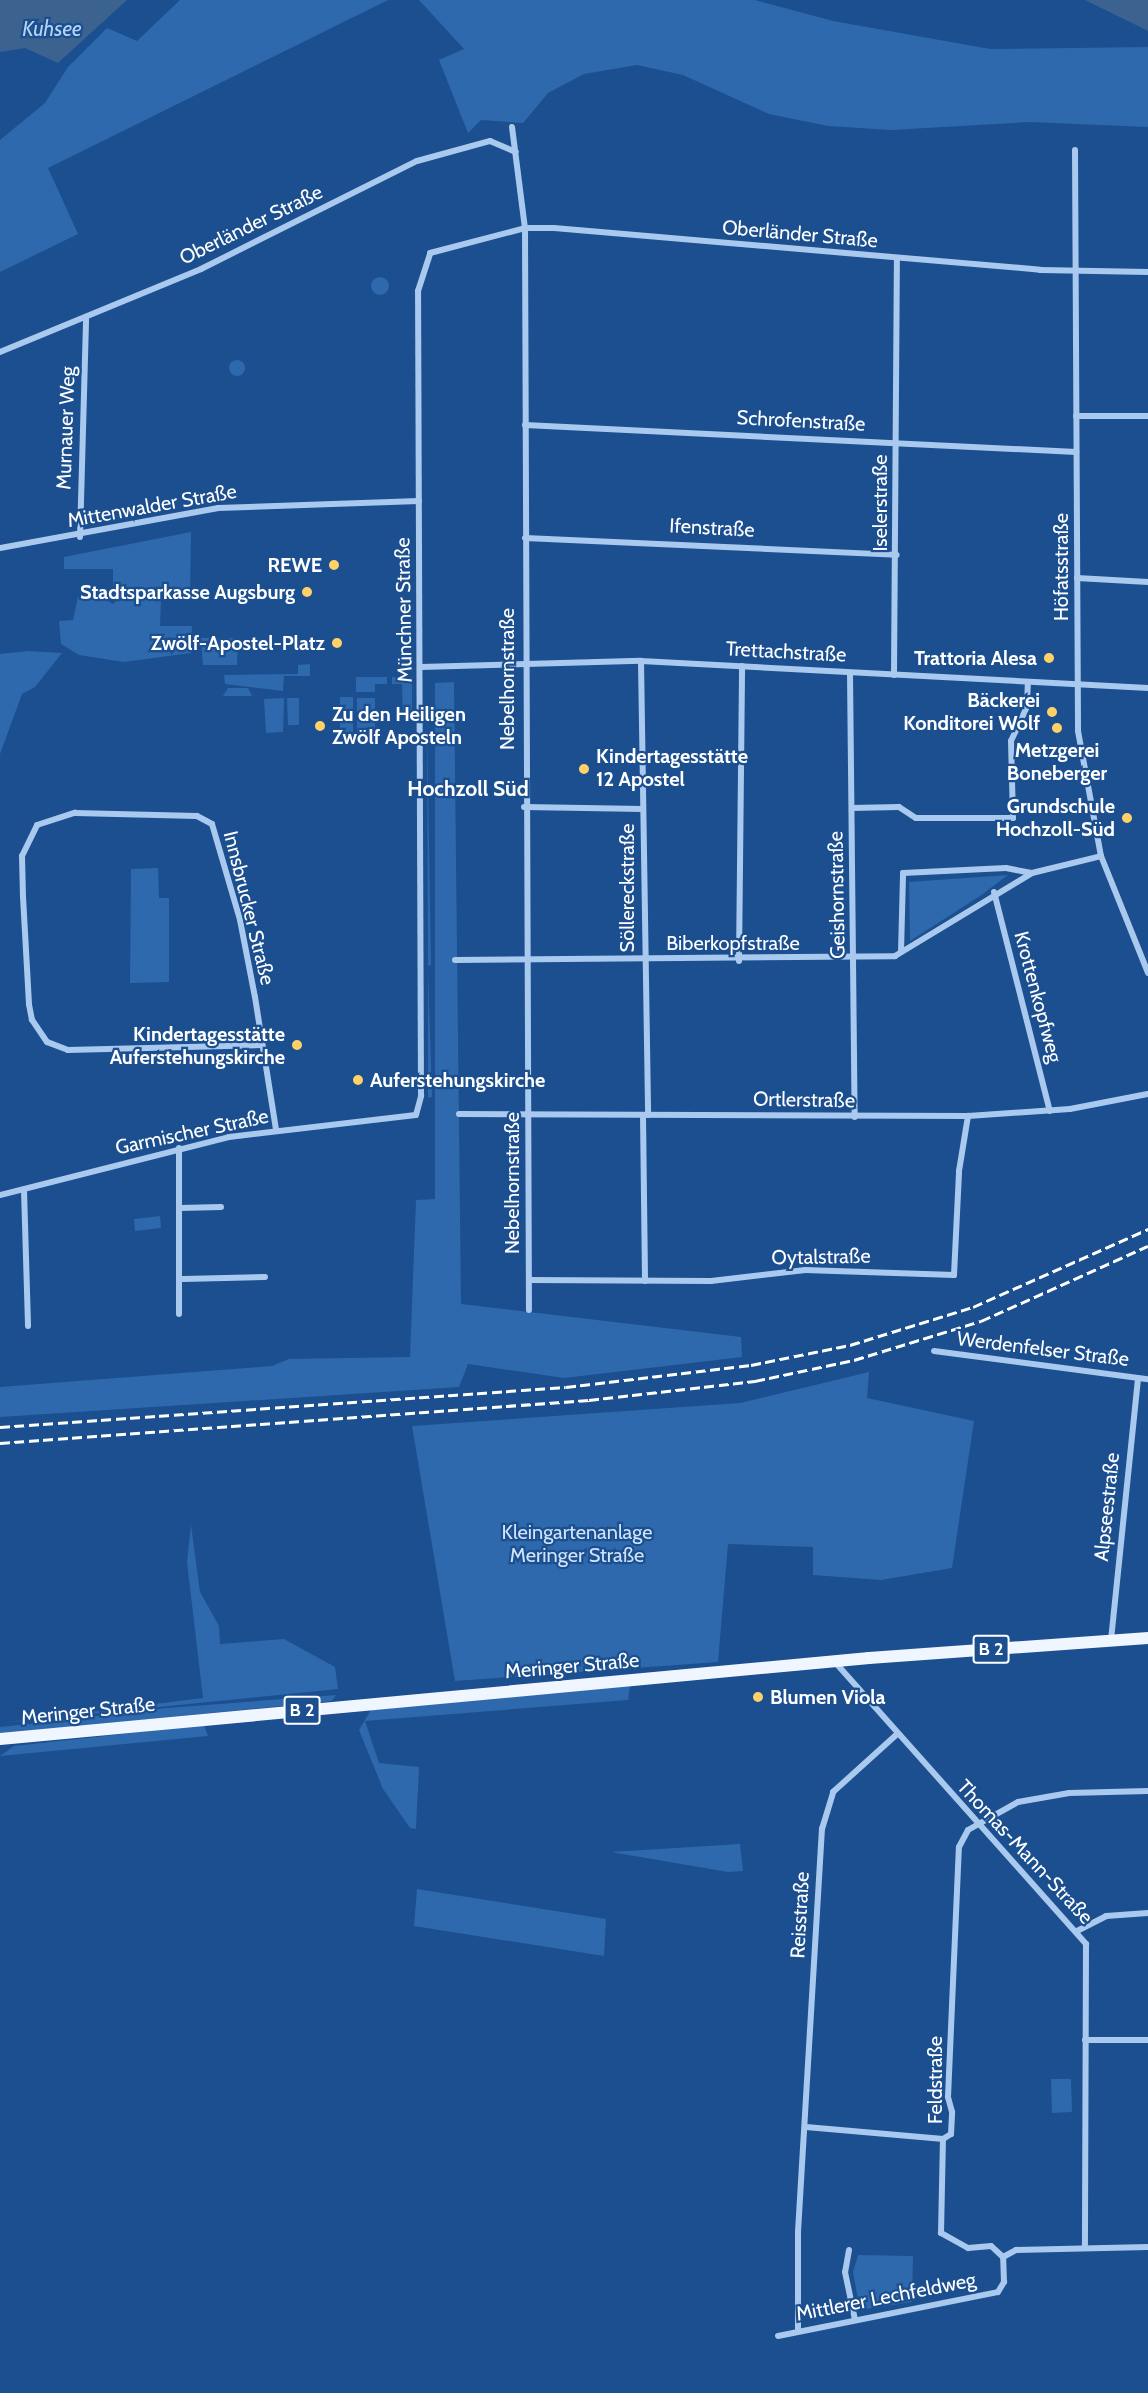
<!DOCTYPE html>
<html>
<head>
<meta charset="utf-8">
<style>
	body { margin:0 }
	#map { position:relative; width:1148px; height:2393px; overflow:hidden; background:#1b4f8f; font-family:Cabin,sans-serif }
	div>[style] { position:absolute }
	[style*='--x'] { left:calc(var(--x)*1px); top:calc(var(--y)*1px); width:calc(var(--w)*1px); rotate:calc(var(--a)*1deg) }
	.green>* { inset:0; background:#2e69ad }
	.round { border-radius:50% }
	.water>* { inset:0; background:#3c6290 }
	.street>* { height:6px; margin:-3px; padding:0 3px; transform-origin:3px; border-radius:3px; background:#a9c9ee }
	.primary>* { height:12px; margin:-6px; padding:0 6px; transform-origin:6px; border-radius:6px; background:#f0f6ff }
	.rail>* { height:3px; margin-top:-1.5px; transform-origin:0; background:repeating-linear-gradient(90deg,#fff 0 10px,transparent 0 14.5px) }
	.dots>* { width:16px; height:16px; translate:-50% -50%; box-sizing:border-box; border:3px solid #1b4f8f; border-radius:50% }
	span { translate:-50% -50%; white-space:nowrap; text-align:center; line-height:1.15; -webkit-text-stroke:4.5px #1b4f8f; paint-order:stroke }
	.shield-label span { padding:2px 4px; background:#1b4f8f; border:2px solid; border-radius:4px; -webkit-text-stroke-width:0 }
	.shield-label { font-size:18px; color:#fff; font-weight:700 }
	.street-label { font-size:20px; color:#fff }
	.poi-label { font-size:20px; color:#fff; font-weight:700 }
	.right { translate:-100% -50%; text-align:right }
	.left { translate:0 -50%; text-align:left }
	.park-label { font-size:20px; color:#cfe3fa }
	.water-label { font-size:21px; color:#b5d3f5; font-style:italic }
	.neighbourhood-label { font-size:21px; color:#fff; font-weight:700 }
</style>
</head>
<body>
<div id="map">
	<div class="green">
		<div style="clip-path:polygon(180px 0,388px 0,48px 168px,78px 234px,0 272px,0 140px,45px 103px,68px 67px,107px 28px,137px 41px)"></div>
		<div style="clip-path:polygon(419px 0,755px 0,833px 21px,990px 49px,1148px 47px,1148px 127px,1030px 122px,891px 130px,828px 126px,769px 114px,683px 75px,637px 65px,584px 74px,548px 93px,523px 123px,481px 120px,468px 133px,439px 60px,464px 49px)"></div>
		<div class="round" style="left:371px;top:277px;width:18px;height:18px"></div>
		<div class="round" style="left:229px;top:360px;width:16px;height:16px"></div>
		<div style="clip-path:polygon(191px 532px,190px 600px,161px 601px,160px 626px,192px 626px,191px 653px,124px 662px,79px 655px,61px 644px,59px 621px,73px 620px,78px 597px,96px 593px,113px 604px,128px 588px,113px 586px,113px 569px,64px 569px,64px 557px)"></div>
		<div style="clip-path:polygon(201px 638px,238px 638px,237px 665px,203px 665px)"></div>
		<div style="clip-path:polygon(28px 651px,62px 653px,35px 687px,22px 694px,0 754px,0 654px)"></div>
		<div style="clip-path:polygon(310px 664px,310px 676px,284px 676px,283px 691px,225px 684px,224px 675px,298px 674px,298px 665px)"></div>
		<div style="clip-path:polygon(356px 677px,387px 677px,387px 684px,375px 684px,375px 692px,356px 692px)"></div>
		<div style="clip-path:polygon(392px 677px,412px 677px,412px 719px,403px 719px,402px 684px,392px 684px)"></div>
		<div style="clip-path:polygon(454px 682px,461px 1304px,741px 1337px,742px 1357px,564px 1378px,468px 1364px,459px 1387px,0 1417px,0 1387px,272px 1366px,289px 1359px,410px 1357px,416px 1200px,435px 1199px,435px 683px)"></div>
		<div style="clip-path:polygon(228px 688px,248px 688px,252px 696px,223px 696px)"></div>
		<div style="clip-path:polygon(340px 697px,353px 697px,353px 735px,340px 736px)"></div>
		<div style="clip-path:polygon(284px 698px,283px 732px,266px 733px,264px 699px)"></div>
		<div style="clip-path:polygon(287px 698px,299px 698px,299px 725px,288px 725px)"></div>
		<div style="clip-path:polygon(357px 698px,375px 698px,375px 732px,357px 732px)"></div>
		<div style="clip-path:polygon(427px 721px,431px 965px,428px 966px)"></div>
		<div style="clip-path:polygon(158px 868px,159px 898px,169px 898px,169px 982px,130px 983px,131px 869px)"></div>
		<div style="clip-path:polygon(1008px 875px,980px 896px,910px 941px,909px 882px)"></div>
		<div style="clip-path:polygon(428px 969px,432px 1097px,428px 1098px)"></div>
		<div style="clip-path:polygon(160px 1216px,161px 1228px,135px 1231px,134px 1219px)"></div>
		<div style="clip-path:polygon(869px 1372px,867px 1398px,974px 1421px,952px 1568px,881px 1580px,813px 1575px,813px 1547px,728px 1544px,718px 1662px,455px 1681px,412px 1426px,740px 1403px)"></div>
		<div style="clip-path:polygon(191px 1525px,200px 1592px,219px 1626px,220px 1644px,284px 1639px,335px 1667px,338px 1689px,0 1723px,203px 1698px,187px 1562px)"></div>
		<div style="clip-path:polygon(630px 1686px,628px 1700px,365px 1721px,379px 1763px,419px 1767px,416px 1829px,410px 1828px,383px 1789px,359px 1730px,371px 1710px)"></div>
		<div style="clip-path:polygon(336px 1695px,332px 1701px,0 1734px,0 1727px,167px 1708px)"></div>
		<div style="clip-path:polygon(204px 1725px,208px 1736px,0 1756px,14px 1746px)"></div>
		<div style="clip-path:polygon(740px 1844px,743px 1871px,728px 1872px,611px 1852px)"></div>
		<div style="clip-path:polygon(417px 1889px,606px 1919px,604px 1956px,414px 1926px)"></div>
		<div style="clip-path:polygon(1051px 2079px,1071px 2079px,1072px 2112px,1052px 2113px)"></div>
		<div style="clip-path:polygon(858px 2255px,913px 2256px,912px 2302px,860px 2310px,853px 2272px)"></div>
	</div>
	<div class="water">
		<div style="clip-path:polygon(0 0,127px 0,58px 63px,25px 48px,0 52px)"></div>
		<div style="clip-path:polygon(1085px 0,1148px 0,1148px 31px,1138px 26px)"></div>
	</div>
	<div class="street">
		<div style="--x:512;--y:127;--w:102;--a:82.7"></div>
		<div style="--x:525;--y:228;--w:1082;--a:89.79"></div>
		<div style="--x:1075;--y:150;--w:581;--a:89.7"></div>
		<div style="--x:1078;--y:731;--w:127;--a:79.6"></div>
		<div style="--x:1101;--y:856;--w:126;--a:68.1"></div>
		<div style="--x:0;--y:352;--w:217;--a:-22.4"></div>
		<div style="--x:201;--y:269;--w:241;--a:-26.6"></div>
		<div style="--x:417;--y:161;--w:76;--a:-15.3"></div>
		<div style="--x:490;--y:141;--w:28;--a:23"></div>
		<div style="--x:1076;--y:416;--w:72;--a:0"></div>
		<div style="--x:525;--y:425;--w:552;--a:2.81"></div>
		<div style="--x:80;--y:537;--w:218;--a:-88.4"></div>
		<div style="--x:525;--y:538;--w:372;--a:2.6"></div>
		<div style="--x:0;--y:548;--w:222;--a:-10.4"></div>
		<div style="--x:218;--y:508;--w:201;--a:-2"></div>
		<div style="--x:1077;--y:578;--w:71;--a:3.2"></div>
		<div style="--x:641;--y:661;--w:454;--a:89.1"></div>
		<div style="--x:421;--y:667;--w:220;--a:-1.6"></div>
		<div style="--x:641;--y:661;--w:508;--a:3.05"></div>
		<div style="--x:850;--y:673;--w:444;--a:89.4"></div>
		<div style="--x:894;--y:675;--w:415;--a:-89.6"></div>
		<div style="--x:524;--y:807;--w:119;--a:1"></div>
		<div style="--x:852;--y:808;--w:47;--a:-1.2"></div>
		<div style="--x:899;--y:807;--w:20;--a:33"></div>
		<div style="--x:916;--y:818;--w:97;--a:0"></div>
		<div style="--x:1013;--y:818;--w:77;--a:-91.5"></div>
		<div style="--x:1011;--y:741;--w:38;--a:-65"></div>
		<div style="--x:1027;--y:707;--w:24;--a:-88"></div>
		<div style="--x:994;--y:892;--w:226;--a:75.7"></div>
		<div style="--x:901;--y:952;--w:79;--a:-88.5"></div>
		<div style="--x:903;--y:873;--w:103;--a:-2.8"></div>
		<div style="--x:1006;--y:868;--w:26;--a:11"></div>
		<div style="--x:455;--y:960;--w:440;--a:-0.5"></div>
		<div style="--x:895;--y:956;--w:160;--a:-31.2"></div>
		<div style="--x:1032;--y:873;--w:71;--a:-13.8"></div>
		<div style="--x:739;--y:961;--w:295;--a:-89.4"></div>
		<div style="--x:262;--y:1045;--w:194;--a:178.5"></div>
		<div style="--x:68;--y:1050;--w:22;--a:-159"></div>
		<div style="--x:47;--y:1042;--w:27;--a:-124"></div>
		<div style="--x:32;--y:1020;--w:16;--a:-101"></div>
		<div style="--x:29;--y:1004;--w:107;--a:-93.2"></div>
		<div style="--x:23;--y:897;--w:41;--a:-91.4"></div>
		<div style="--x:22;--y:856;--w:34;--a:-64"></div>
		<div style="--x:37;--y:825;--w:40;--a:-18"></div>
		<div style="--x:75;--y:813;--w:122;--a:1.4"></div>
		<div style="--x:197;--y:816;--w:17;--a:28"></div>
		<div style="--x:212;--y:824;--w:100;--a:73.7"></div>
		<div style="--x:240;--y:920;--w:78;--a:79"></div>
		<div style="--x:255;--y:997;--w:135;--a:81"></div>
		<div style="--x:459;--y:1114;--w:509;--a:0.23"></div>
		<div style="--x:968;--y:1116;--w:102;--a:-3.9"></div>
		<div style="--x:1070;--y:1109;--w:79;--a:-10.9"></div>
		<div style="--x:643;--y:1115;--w:166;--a:89.3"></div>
		<div style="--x:179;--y:1148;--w:166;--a:90"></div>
		<div style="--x:24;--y:1190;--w:136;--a:88.3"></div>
		<div style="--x:0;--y:1195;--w:236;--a:-14.2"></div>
		<div style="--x:229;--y:1137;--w:188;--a:-6.7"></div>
		<div style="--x:416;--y:1115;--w:20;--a:-75"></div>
		<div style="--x:421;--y:1096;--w:805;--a:-90.21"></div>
		<div style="--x:418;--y:291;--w:40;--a:-72"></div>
		<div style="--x:430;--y:253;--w:98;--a:-14.7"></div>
		<div style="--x:525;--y:228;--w:29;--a:0"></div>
		<div style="--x:554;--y:228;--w:488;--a:4.9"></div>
		<div style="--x:1040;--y:270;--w:108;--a:1.1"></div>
		<div style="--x:180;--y:1208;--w:41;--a:-1.4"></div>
		<div style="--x:183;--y:1279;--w:82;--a:-1.4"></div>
		<div style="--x:529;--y:1280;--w:182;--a:0.3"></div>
		<div style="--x:711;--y:1281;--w:95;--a:-6.7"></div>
		<div style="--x:805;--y:1270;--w:149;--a:1.9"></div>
		<div style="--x:954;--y:1275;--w:104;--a:-87.2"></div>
		<div style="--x:959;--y:1171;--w:56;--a:-80.7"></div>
		<div style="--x:934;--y:1351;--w:216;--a:7.5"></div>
		<div style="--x:1111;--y:1640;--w:263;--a:-84.1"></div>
		<div style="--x:834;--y:1661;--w:379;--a:48.3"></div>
		<div style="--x:1086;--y:1944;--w:304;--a:90.2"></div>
		<div style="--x:1077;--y:1931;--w:33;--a:-27"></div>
		<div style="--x:1106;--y:1916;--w:42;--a:-4.1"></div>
		<div style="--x:1085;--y:2040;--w:63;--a:0"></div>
		<div style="--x:806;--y:2127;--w:138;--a:5"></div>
		<div style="--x:849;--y:2250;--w:22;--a:100"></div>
		<div style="--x:845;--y:2272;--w:49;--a:78.2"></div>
		<div style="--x:1003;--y:2257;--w:16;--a:-137"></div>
		<div style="--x:991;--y:2246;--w:23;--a:175"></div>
		<div style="--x:968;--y:2248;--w:31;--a:-151"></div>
		<div style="--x:941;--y:2233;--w:94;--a:-88.8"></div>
		<div style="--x:943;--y:2139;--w:9;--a:-32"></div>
		<div style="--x:951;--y:2134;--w:22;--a:-87"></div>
		<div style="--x:952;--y:2112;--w:16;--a:-105"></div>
		<div style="--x:948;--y:2097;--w:250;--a:-87.5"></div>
		<div style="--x:959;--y:1847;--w:19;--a:-62"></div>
		<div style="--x:968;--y:1830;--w:57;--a:-29.2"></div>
		<div style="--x:1018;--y:1802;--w:52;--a:-10"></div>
		<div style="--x:1069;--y:1793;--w:79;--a:-1.5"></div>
		<div style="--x:798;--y:2330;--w:98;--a:-90"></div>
		<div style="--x:798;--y:2232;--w:404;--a:-86.6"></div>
		<div style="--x:822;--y:1829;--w:39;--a:-73"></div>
		<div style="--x:833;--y:1792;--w:85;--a:-42.1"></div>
		<div style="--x:778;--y:2336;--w:224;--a:-11.3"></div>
		<div style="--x:998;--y:2292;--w:12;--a:-59"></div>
		<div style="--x:1004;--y:2282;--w:25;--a:-92"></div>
		<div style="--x:1003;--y:2257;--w:15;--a:-28"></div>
		<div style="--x:1016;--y:2250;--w:132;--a:-1.3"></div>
	</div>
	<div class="primary">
		<div style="--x:0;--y:1739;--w:873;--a:-5.33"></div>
		<div style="--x:869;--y:1658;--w:280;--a:-4.1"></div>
	</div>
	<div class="rail">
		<div style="--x:0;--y:1427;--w:567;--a:-4.04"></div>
		<div style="--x:566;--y:1387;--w:186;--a:-6.8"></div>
		<div style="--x:751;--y:1365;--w:101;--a:-11.4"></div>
		<div style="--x:850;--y:1345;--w:129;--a:-17.2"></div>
		<div style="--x:973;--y:1307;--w:192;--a:-24"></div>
		<div style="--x:0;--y:1443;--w:591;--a:-4.18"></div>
		<div style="--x:589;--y:1400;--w:167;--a:-6.5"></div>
		<div style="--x:755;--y:1381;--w:101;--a:-12"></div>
		<div style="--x:854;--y:1360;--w:133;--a:-17.1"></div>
		<div style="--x:981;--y:1321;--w:183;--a:-24.2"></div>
	</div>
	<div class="dots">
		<div style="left:334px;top:565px;background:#ffd166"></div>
		<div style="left:307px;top:592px;background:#ffd166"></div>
		<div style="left:337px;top:643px;background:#ffd166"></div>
		<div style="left:1049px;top:658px;background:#ffd166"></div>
		<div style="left:1052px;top:712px;background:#ffd166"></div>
		<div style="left:320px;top:726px;background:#ffd166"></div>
		<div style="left:1057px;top:728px;background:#ffd166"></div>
		<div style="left:584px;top:769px;background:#ffd166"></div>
		<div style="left:1127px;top:818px;background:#ffd166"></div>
		<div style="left:297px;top:1045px;background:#ffd166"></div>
		<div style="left:358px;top:1080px;background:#ffd166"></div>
		<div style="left:758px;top:1697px;background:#ffd166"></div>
	</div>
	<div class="shield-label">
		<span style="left:991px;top:1649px">B 2</span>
		<span style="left:302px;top:1710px">B 2</span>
	</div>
	<div class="street-label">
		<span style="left:251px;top:225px;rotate:-26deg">Oberländer Straße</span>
		<span style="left:800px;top:234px;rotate:5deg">Oberländer Straße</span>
		<span style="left:801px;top:421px;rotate:3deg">Schrofenstraße</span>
		<span style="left:66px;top:428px;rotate:-88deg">Murnauer Weg</span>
		<span style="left:880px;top:503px;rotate:-90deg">Iselerstraße</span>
		<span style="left:152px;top:506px;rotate:-10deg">Mittenwalder Straße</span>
		<span style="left:712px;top:528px;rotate:3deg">Ifenstraße</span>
		<span style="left:1061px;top:567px;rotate:-90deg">Höfatsstraße</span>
		<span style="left:404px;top:610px;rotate:-91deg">Münchner Straße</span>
		<span style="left:786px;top:652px;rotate:3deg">Trettachstraße</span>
		<span style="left:507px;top:679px;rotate:-90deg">Nebelhornstraße</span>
		<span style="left:627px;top:888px;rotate:-90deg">Söllereckstraße</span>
		<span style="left:837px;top:895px;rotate:-91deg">Geishornstraße</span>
		<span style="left:249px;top:908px;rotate:76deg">Innsbrucker Straße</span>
		<span style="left:733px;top:943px">Biberkopfstraße</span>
		<span style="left:1038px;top:997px;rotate:75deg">Krottenkopfweg</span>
		<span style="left:804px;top:1100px;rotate:1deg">Ortlerstraße</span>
		<span style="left:192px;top:1132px;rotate:-12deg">Garmischer Straße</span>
		<span style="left:512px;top:1183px;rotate:-90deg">Nebelhornstraße</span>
		<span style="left:821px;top:1257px;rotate:-1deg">Oytalstraße</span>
		<span style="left:1043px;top:1349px;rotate:7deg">Werdenfelser Straße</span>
		<span style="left:1107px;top:1507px;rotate:-84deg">Alpseestraße</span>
		<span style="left:572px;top:1666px;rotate:-5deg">Meringer Straße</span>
		<span style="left:88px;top:1711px;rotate:-6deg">Meringer Straße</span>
		<span style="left:1025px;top:1852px;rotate:47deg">Thomas-Mann-Straße</span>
		<span style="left:800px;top:1915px;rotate:-87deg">Reisstraße</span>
		<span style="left:935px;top:2080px;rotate:-90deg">Feldstraße</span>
		<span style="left:886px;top:2297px;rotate:-11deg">Mittlerer Lechfeldweg</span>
	</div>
	<div class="poi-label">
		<span class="right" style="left:322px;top:565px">REWE</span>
		<span class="right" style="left:295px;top:592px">Stadtsparkasse Augsburg</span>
		<span class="right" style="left:325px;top:643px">Zwölf-Apostel-Platz</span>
		<span class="right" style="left:1037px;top:658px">Trattoria Alesa</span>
		<span class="right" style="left:1040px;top:712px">Bäckerei<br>Konditorei Wolf</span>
		<span class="left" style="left:332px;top:726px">Zu den Heiligen<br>Zwölf Aposteln</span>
		<span style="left:1057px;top:762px">Metzgerei<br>Boneberger</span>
		<span class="left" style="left:596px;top:768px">Kindertagesstätte<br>12 Apostel</span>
		<span class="right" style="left:1115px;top:818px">Grundschule<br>Hochzoll-Süd</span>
		<span class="right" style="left:285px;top:1046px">Kindertagesstätte<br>Auferstehungskirche</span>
		<span class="left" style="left:370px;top:1080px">Auferstehungskirche</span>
		<span class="left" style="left:770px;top:1697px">Blumen Viola</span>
	</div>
	<div class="park-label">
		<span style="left:577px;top:1544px">Kleingartenanlage<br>Meringer Straße</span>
	</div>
	<div class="water-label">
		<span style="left:52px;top:29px">Kuhsee</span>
	</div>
	<div class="neighbourhood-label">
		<span style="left:468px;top:789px">Hochzoll Süd</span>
	</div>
</div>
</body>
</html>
